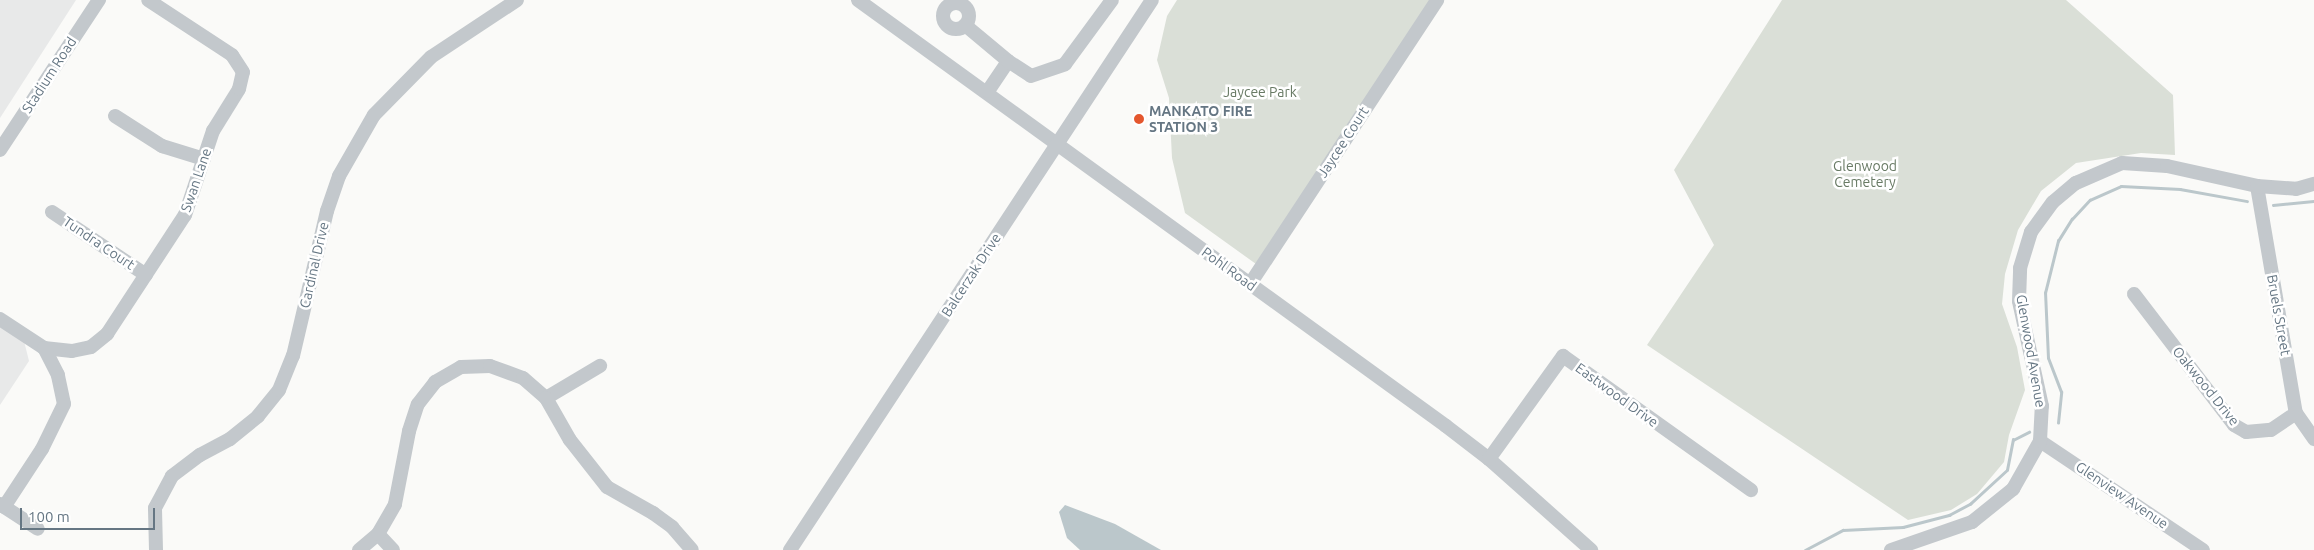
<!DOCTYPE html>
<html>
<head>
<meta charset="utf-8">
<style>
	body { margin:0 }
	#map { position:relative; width:2314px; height:550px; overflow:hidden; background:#fafaf8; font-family:Ubuntu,sans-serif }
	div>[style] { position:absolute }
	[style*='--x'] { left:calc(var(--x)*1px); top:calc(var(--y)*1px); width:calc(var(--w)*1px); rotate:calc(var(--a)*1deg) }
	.built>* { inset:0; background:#e8e9e9 }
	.green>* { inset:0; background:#dadfd7 }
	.water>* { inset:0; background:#bbc7cb }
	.stream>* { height:2.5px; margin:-1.25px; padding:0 1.25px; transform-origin:1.25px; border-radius:1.25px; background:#bbc7cb }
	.minor>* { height:14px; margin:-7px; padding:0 7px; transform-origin:7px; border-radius:7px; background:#c3c8cc }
	.minor>.ring { margin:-7px; padding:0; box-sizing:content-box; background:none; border:14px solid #c3c8cc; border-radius:50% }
	.dots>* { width:14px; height:14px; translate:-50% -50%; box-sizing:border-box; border:2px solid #fff; border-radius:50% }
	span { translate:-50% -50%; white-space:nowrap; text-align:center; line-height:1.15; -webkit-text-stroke:5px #fff; paint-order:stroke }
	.street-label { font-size:14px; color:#657683 }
	.park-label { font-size:14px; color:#687a64 }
	.poi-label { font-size:14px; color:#657683; font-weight:700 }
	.left { translate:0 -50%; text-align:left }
	.scale { position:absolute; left:20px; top:508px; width:135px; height:22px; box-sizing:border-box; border:2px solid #657683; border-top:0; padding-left:6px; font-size:15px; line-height:18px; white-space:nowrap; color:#657683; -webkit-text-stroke:4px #fff; paint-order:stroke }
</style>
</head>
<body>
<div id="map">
	<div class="built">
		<div style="clip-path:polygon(0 0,76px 0,0 118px)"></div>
		<div style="clip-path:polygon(0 326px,24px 341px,29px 361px,0 405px)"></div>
	</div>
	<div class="green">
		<div style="clip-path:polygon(1177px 0,1431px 0,1256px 264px,1185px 213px,1172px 158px,1169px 98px,1157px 60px,1167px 16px)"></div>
		<div style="clip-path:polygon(1782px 0,2066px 0,2173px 95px,2175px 155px,2141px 153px,2076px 163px,2041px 191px,2018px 230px,2005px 274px,2002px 304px,2017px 347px,2025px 390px,2009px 435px,2004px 462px,1977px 494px,1951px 510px,1908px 520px,1647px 345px,1714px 245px,1674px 170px)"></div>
	</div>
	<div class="water">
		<div style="clip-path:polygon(1065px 505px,1115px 524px,1161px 550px,1080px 550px,1067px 538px,1059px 512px)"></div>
	</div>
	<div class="stream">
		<div style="--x:2273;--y:205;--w:41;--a:-5.6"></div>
		<div style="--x:2058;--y:423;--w:31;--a:-84"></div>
		<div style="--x:2061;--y:392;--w:36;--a:-111"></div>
		<div style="--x:2048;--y:358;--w:65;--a:-92.6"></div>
		<div style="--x:2045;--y:293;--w:54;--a:-76"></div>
		<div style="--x:2058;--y:241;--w:26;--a:-58"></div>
		<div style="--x:2072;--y:219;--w:26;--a:-47"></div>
		<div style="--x:2090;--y:200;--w:34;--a:-24"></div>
		<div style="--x:2121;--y:186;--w:59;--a:2.9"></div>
		<div style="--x:2180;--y:189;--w:68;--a:10.2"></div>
		<div style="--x:1805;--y:550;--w:43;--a:-27.8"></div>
		<div style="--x:1843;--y:530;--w:60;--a:-2.9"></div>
		<div style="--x:1903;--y:527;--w:48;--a:-14.6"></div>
		<div style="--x:1949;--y:515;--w:24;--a:-28"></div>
		<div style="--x:1970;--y:504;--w:50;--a:-42.6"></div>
		<div style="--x:2007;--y:470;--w:31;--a:-79"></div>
		<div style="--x:2013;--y:440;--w:18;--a:-27"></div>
	</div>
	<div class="minor">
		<div style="--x:858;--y:0;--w:726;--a:35.92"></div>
		<div style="--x:1446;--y:426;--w:54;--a:37.5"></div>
		<div style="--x:1489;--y:459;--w:137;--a:41.7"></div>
		<div class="ring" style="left:943px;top:3px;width:12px;height:12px"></div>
		<div style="--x:965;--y:25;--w:56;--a:39.9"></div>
		<div style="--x:988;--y:91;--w:36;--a:-56"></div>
		<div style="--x:1008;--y:61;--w:27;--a:33"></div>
		<div style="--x:1031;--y:76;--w:36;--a:-19"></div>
		<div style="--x:1065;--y:64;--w:79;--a:-53.7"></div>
		<div style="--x:115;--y:116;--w:56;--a:32.6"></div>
		<div style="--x:162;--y:146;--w:44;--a:17.2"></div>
		<div style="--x:0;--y:150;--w:180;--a:-56.6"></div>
		<div style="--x:2257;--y:186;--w:230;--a:80.3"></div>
		<div style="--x:2296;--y:413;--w:32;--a:55"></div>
		<div style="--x:52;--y:212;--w:113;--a:33.8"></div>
		<div style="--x:1250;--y:284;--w:340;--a:-56.6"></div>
		<div style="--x:2134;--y:294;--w:165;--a:52.6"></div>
		<div style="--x:2234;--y:425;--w:14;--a:30"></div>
		<div style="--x:2246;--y:432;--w:25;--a:-5"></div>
		<div style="--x:2271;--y:430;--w:30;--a:-34"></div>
		<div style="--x:0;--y:319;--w:53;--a:33.4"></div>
		<div style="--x:44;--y:348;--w:28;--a:6"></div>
		<div style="--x:72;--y:351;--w:19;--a:-12"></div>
		<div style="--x:91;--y:347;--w:21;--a:-39"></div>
		<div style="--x:107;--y:334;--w:142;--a:-56.8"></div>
		<div style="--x:185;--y:215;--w:89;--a:-71.6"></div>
		<div style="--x:213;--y:131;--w:49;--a:-58.2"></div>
		<div style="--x:239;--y:89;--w:17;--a:-77"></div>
		<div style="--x:243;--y:72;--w:20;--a:-123"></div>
		<div style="--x:232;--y:55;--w:100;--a:-146.8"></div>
		<div style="--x:546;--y:398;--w:63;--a:-30.7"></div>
		<div style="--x:2040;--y:441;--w:196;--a:33.8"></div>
		<div style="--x:1489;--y:459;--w:127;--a:-54.3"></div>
		<div style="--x:1563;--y:356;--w:231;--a:35.5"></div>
		<div style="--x:0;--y:504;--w:45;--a:33.3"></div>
		<div style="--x:4;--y:507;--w:69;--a:-56.8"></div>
		<div style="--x:42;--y:449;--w:50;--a:-63.9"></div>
		<div style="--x:64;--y:404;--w:30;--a:-102"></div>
		<div style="--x:58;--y:375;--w:30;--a:-117"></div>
		<div style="--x:378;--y:534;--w:22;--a:47"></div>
		<div style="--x:156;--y:550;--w:42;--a:-91.4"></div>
		<div style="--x:155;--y:508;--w:36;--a:-62"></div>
		<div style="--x:172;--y:476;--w:35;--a:-37"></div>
		<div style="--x:200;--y:455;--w:34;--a:-28"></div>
		<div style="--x:230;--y:439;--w:36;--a:-39"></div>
		<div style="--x:258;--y:416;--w:33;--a:-51"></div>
		<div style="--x:279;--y:390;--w:37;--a:-68"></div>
		<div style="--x:293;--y:356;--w:149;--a:-76.8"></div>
		<div style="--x:327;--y:211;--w:37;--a:-71"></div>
		<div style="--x:339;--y:176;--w:70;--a:-60.2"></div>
		<div style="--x:374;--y:115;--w:81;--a:-45.5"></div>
		<div style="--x:431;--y:57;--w:103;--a:-33.5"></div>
		<div style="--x:359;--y:550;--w:25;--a:-40"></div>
		<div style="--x:378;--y:534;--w:34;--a:-60"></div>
		<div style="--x:395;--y:504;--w:74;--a:-79.1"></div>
		<div style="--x:409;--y:431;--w:28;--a:-72"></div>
		<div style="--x:418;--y:404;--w:28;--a:-52"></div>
		<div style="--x:435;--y:382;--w:30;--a:-30"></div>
		<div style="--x:461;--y:367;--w:29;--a:-2"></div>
		<div style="--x:490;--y:366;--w:35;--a:20"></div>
		<div style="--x:523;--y:378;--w:30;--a:41"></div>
		<div style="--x:546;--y:398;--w:48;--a:60.3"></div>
		<div style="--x:570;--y:440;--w:60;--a:51.8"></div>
		<div style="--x:607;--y:487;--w:53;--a:29.5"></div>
		<div style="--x:653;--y:513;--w:24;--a:36"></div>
		<div style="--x:672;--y:527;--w:30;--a:49"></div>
		<div style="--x:790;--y:550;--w:658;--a:-56.65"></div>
		<div style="--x:1891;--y:550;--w:86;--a:-19.1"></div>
		<div style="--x:1972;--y:522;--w:53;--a:-38.8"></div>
		<div style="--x:2013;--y:489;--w:55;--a:-60.6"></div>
		<div style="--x:2040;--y:441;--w:35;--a:-87"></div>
		<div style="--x:2042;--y:406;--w:107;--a:-102.4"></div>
		<div style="--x:2019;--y:301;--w:33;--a:-88"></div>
		<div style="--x:2020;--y:268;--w:38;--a:-73"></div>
		<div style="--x:2031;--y:232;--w:37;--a:-54"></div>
		<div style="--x:2053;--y:202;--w:30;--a:-40"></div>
		<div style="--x:2076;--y:183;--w:50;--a:-23.5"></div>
		<div style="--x:2122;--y:163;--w:45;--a:3.8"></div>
		<div style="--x:2167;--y:166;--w:92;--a:12.5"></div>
		<div style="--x:2257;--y:186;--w:39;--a:4"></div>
		<div style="--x:2296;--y:189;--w:19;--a:-16"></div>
	</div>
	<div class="dots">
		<div style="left:1139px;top:119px;background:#e4572e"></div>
	</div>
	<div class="street-label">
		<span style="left:49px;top:75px;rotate:-57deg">Stadium Road</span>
		<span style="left:1343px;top:142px;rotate:-57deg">Jaycee Court</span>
		<span style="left:196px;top:180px;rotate:-71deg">Swan Lane</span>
		<span style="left:99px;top:243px;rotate:34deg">Tundra Court</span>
		<span style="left:314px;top:265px;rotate:-77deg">Cardinal Drive</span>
		<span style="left:1229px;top:269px;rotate:36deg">Pohl Road</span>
		<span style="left:971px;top:275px;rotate:-57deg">Balcerzak Drive</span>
		<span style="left:2279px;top:315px;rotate:80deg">Bruels Street</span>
		<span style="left:2031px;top:351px;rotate:80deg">Glenwood Avenue</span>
		<span style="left:2206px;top:386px;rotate:51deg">Oakwood Drive</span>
		<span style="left:1617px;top:395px;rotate:36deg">Eastwood Drive</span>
		<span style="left:2122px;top:495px;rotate:34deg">Glenview Avenue</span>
	</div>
	<div class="park-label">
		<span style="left:1260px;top:92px">Jaycee Park</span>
		<span style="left:1865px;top:174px">Glenwood<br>Cemetery</span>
	</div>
	<div class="poi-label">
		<span class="left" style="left:1149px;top:119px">MANKATO FIRE<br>STATION 3</span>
	</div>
	<div class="scale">100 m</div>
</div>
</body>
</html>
